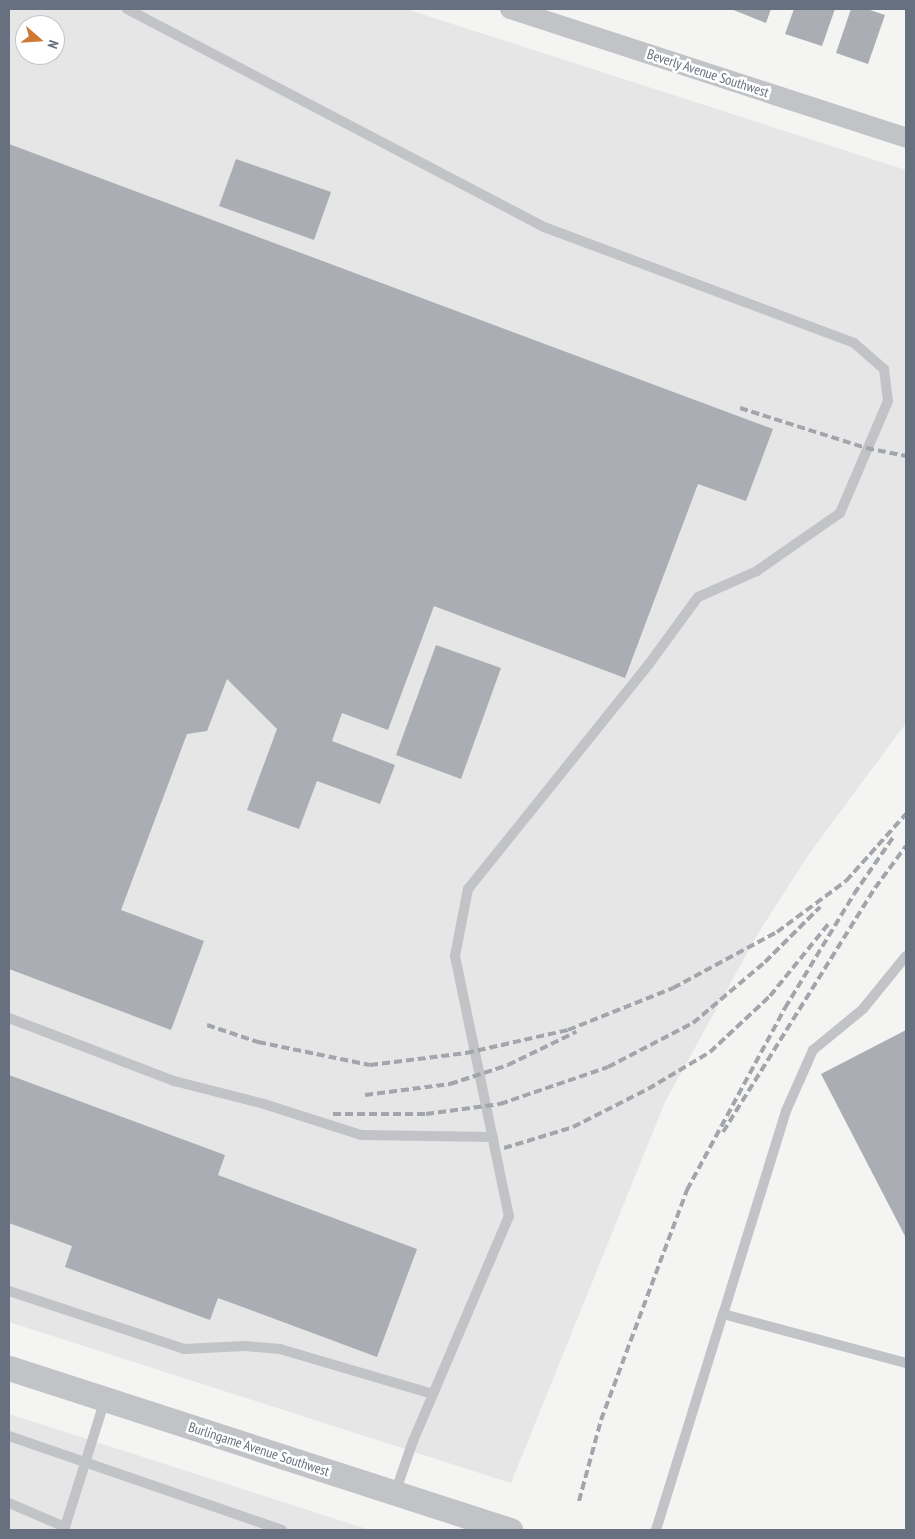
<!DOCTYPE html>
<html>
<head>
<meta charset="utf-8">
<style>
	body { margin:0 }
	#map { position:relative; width:915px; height:1539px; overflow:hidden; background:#f4f5f2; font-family:"PT Sans Narrow",sans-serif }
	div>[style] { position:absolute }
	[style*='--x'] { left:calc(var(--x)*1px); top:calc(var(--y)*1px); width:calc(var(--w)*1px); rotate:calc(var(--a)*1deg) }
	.built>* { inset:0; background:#e5e6e5 }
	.building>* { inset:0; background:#aaaeb4 }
	.service>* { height:10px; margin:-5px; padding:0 5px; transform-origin:5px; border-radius:5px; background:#c1c3c6 }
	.minor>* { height:20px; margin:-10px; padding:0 10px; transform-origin:10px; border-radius:10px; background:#c1c3c6 }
	.tertiary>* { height:25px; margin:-12.5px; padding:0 12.5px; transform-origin:12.5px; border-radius:12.5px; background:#c1c3c6 }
	.rail>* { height:4px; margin-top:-2px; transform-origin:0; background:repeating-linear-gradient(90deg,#a2a5ab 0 8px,transparent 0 12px) }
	span { translate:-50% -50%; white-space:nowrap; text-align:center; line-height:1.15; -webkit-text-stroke:5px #fff; paint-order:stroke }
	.street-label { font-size:14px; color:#67707f }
	.frame { position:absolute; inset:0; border:10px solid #67707f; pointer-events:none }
	.north { position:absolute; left:15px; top:15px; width:50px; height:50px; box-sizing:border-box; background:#fff; border:1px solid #c2c6cc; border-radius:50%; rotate:109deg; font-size:14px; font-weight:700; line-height:20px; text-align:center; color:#67707f }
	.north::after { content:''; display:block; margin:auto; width:18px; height:22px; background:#cf7937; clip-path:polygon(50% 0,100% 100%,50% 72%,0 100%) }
</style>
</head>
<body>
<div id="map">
	<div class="built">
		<div style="clip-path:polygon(evenodd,9px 9px,406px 9px,906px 170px,906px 723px,809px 854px,757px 935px,665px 1102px,511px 1483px,9px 1322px,9px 9px,25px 25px,55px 25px,55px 55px,25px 55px,25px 25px)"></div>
		<div style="clip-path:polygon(9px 1414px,370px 1530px,9px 1530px)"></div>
	</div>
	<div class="building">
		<div style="clip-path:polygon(731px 9px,771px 9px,766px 23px)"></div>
		<div style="clip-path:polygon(794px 9px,835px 9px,822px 46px,785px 34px)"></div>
		<div style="clip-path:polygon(851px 9px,867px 9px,885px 15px,868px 64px,836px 53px)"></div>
		<div style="clip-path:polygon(9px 144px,773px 429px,746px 501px,698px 484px,625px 678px,434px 606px,388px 730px,342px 713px,332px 741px,395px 765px,380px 804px,317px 781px,299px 829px,247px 810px,277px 729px,227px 679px,207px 731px,187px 734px,121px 910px,204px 941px,171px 1030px,9px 969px)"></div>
		<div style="clip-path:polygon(236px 159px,331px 192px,314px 240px,219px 206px)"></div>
		<div style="clip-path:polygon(436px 645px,501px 668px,461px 779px,396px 755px)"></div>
		<div style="clip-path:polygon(906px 1030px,906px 1238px,821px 1074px)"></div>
		<div style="clip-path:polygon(9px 1075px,225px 1155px,218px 1175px,417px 1249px,377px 1357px,218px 1298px,210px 1320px,65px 1267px,72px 1246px,9px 1223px)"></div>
	</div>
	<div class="service">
		<div style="--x:127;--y:9;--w:471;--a:27.6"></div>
		<div style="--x:544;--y:227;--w:331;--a:20.5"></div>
		<div style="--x:854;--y:343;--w:40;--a:41"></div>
		<div style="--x:884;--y:369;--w:32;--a:83"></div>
		<div style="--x:888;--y:401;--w:122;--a:113.2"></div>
		<div style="--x:840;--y:513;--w:101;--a:145.1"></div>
		<div style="--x:757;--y:571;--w:64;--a:156.2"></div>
		<div style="--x:698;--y:597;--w:83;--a:126.2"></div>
		<div style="--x:649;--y:664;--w:289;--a:128.8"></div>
		<div style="--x:468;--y:889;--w:68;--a:101"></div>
		<div style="--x:455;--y:956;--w:266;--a:78.3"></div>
		<div style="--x:509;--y:1216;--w:245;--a:113.1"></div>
		<div style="--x:413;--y:1441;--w:55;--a:109.1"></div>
		<div style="--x:906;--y:956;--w:68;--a:129.1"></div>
		<div style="--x:863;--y:1009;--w:65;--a:140.6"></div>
		<div style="--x:813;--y:1050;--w:67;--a:113.9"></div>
		<div style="--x:786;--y:1111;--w:213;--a:107.2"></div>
		<div style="--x:723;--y:1314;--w:189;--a:15"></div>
		<div style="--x:9;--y:1018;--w:177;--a:20.9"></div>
		<div style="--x:174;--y:1081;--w:93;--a:14.3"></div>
		<div style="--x:264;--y:1104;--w:102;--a:17.7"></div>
		<div style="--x:361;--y:1135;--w:132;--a:0.9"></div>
		<div style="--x:9;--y:1291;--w:184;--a:18.3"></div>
		<div style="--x:184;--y:1349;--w:61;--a:-2.8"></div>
		<div style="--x:245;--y:1346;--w:35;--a:5"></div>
		<div style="--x:280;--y:1349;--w:159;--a:16.4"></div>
		<div style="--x:9;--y:1436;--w:289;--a:19"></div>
		<div style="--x:9;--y:1503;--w:61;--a:23.2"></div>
		<div style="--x:65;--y:1527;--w:134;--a:-72.6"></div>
		<div style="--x:656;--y:1530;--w:226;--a:-72.8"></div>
	</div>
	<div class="minor">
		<div style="--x:510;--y:9;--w:416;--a:18"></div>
	</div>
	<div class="tertiary">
		<div style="--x:9;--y:1368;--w:527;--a:17.92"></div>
	</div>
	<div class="rail">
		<div style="--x:740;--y:408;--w:132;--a:17.6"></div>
		<div style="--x:866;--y:448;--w:41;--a:11.3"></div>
		<div style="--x:207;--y:1025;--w:54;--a:18.4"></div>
		<div style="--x:258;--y:1042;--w:114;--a:11.6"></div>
		<div style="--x:370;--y:1065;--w:97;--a:-7.1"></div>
		<div style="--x:466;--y:1053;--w:105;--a:-12.7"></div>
		<div style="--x:568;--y:1030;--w:113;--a:-21.8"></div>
		<div style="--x:673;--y:988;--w:118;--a:-28.3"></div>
		<div style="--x:777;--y:932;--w:86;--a:-36.5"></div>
		<div style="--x:846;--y:881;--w:90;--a:-48.2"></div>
		<div style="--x:365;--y:1095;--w:86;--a:-7.4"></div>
		<div style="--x:450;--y:1084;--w:61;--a:-18.1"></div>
		<div style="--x:508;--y:1065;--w:76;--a:-25.9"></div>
		<div style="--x:333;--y:1114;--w:93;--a:0"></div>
		<div style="--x:426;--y:1114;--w:75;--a:-7.7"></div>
		<div style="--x:500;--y:1104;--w:114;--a:-18.9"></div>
		<div style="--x:608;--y:1067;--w:96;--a:-27.4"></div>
		<div style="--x:693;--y:1023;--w:94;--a:-40.3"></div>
		<div style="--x:765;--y:962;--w:78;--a:-45"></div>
		<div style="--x:723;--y:1132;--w:287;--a:-58.1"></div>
		<div style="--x:875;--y:888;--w:52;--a:-53.6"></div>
		<div style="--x:504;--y:1148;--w:72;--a:-16.9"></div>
		<div style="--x:573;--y:1127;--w:84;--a:-26.9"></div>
		<div style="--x:648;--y:1089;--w:72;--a:-30.8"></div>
		<div style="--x:710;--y:1052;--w:82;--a:-43"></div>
		<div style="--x:770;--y:996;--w:95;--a:-51"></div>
		<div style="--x:579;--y:1501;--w:84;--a:-74.8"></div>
		<div style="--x:601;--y:1420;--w:246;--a:-69.5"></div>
		<div style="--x:687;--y:1190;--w:207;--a:-61.7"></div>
		<div style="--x:785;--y:1008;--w:133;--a:-58.8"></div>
		<div style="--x:854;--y:894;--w:70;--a:-55.4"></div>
	</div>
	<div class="street-label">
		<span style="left:708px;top:73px;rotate:18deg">Beverly Avenue Southwest</span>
		<span style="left:259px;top:1449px;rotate:18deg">Burlingame Avenue Southwest</span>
	</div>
	<div class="frame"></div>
	<div class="north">N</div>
</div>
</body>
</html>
